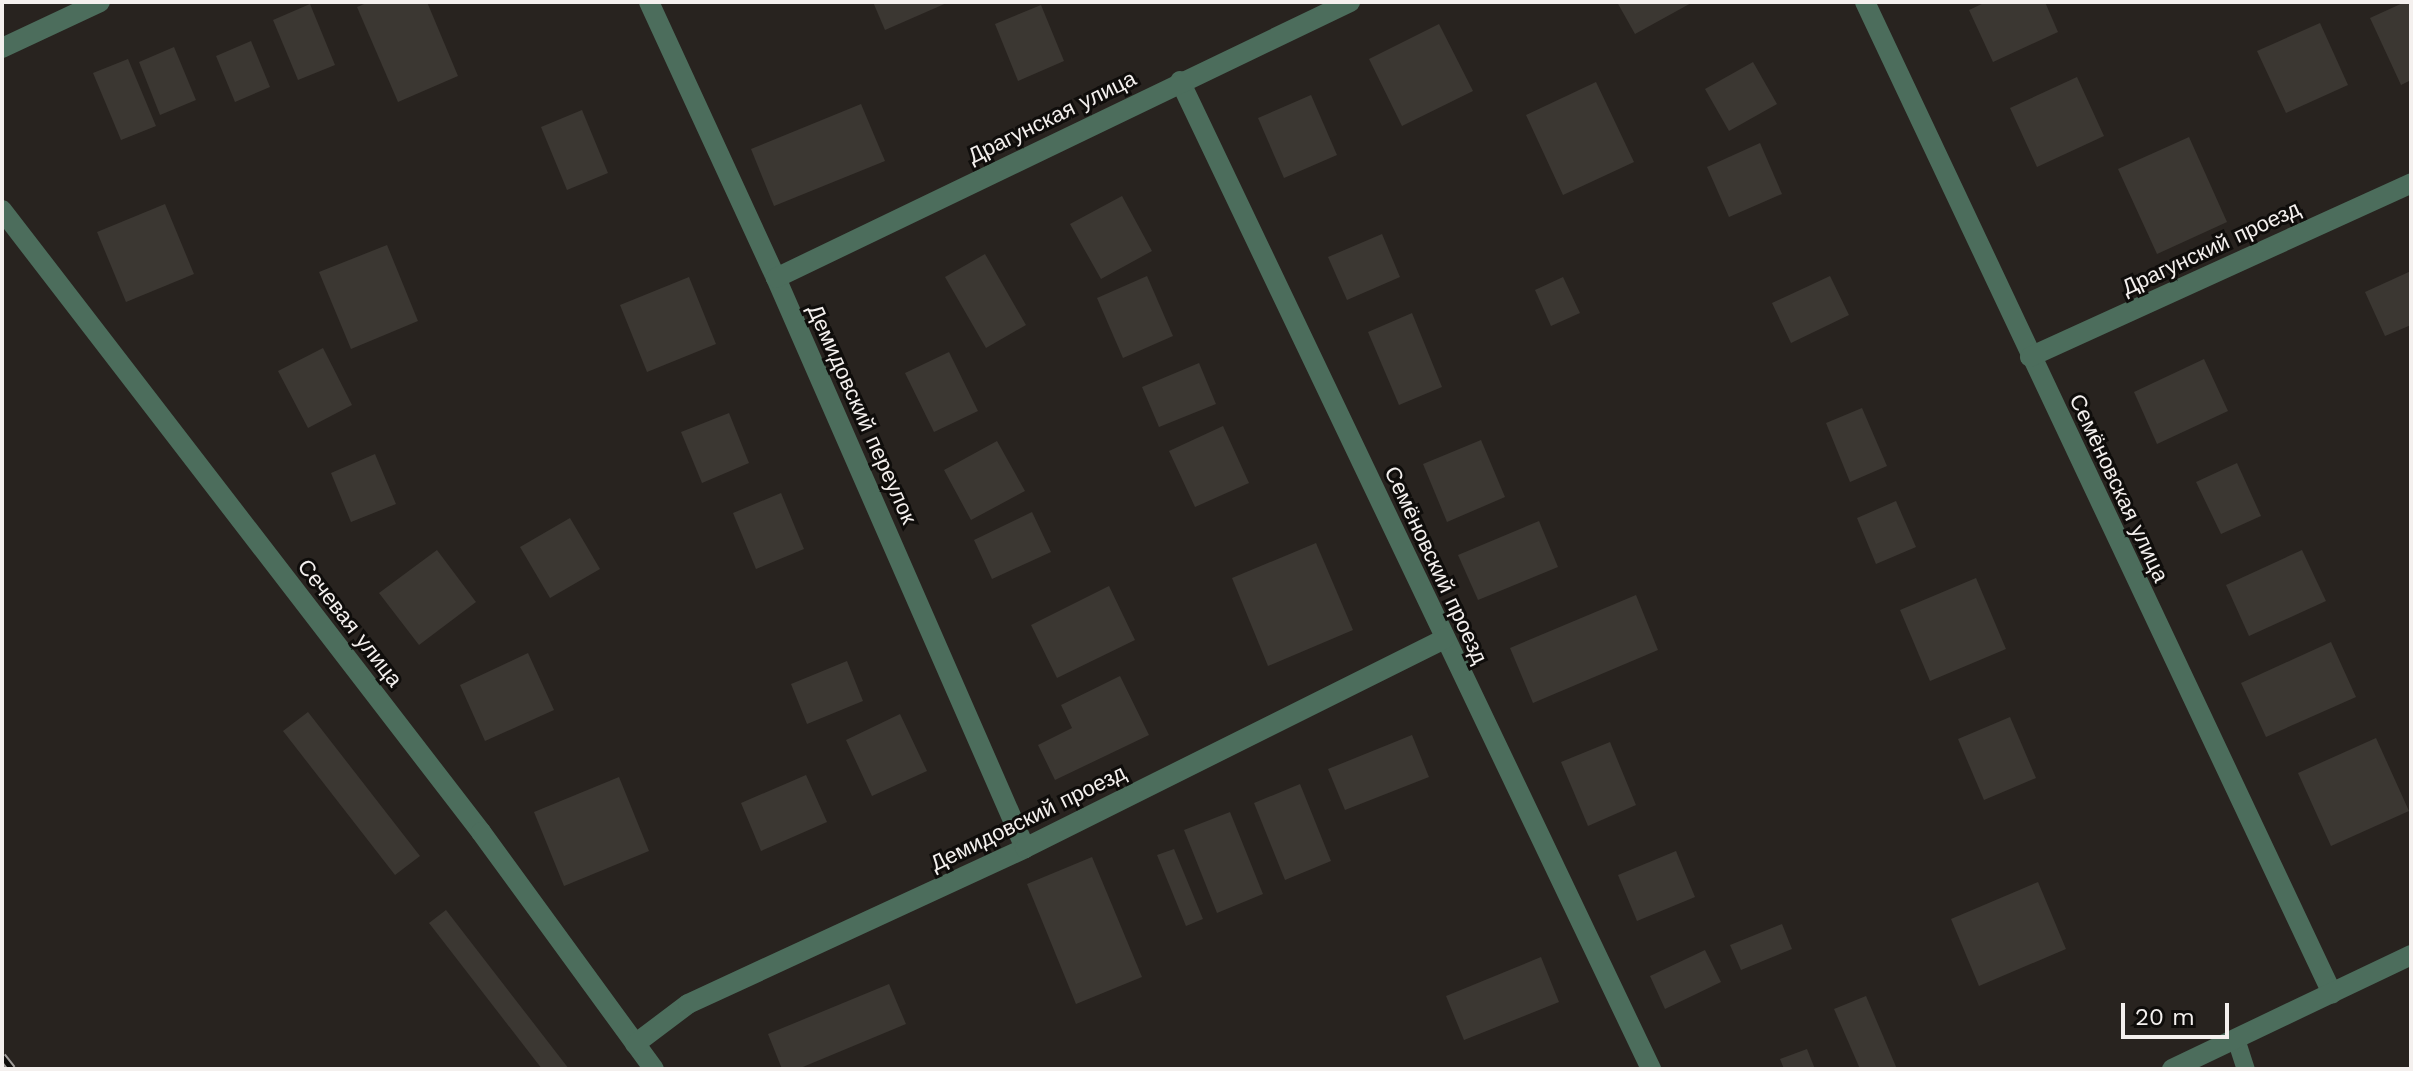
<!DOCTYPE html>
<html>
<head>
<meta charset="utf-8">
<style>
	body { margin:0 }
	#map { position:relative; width:2413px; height:1071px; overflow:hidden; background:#28231f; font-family:"Work Sans",sans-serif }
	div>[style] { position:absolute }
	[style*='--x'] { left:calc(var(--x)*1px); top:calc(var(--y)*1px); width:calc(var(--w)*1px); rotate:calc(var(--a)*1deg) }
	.building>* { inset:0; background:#3b3732 }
	.lane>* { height:18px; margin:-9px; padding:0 9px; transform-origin:9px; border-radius:9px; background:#4c6d5c }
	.street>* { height:20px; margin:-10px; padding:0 10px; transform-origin:10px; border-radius:10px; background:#4c6d5c }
	.rail>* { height:9px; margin-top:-4.5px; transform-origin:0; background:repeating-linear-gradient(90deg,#0f0d0b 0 18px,#a09c99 0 36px); box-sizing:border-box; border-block:2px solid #a09c99 }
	span { translate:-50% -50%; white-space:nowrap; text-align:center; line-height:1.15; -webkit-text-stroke:6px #0f0d0b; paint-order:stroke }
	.street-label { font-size:22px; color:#f4f0ee }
	.frame { position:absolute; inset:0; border:4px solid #f4f0ee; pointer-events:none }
	.scale { position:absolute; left:2121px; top:1003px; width:108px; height:36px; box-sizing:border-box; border:4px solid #f4f0ee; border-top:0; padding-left:10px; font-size:24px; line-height:28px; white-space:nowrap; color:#f4f0ee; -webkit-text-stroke:6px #0f0d0b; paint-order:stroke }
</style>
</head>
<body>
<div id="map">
	<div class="building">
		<div style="clip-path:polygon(369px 2px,427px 2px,458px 76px,398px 102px,357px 7px)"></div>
		<div style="clip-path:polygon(873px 2px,949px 2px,885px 30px)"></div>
		<div style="clip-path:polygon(1617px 2px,1693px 2px,1635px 34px)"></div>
		<div style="clip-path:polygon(1986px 2px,2045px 2px,2058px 32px,1993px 62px,1969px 10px)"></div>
		<div style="clip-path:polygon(2405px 2px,2411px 2px,2411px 80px,2401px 85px,2370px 18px)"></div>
		<div style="clip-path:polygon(310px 4px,335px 65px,298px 80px,273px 20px)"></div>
		<div style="clip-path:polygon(1041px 5px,1064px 61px,1018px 81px,995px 24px)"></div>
		<div style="clip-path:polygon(2320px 23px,2348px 85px,2286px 113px,2257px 51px)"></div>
		<div style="clip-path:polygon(1439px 24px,1473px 91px,1402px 126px,1369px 59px)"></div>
		<div style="clip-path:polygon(251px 41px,270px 87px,235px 102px,216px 56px)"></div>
		<div style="clip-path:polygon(174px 47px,196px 100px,160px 115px,139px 62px)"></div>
		<div style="clip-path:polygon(128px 59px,156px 126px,121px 140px,93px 73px)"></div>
		<div style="clip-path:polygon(1753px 62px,1777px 104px,1729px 131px,1705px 89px)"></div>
		<div style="clip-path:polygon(2077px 77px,2104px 136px,2037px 167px,2010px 108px)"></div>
		<div style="clip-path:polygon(1596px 82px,1634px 162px,1563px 195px,1526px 115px)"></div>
		<div style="clip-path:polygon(1311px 95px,1337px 155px,1284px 178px,1258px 118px)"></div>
		<div style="clip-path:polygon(861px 104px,885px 161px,774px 206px,751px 149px)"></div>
		<div style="clip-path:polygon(582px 110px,608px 173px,567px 190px,541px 127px)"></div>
		<div style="clip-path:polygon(2189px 137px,2227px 222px,2157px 254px,2118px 169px)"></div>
		<div style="clip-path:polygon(1760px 143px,1782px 194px,1729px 217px,1707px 167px)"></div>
		<div style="clip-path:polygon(1122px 196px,1152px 251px,1101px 279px,1070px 224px)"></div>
		<div style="clip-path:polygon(165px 204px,194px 274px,126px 302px,97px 232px)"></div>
		<div style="clip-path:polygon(1382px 234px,1400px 277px,1347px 300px,1328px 257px)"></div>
		<div style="clip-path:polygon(387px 245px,418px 321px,351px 349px,319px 272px)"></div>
		<div style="clip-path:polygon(985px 254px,1026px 325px,986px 348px,945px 277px)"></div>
		<div style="clip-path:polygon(2411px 271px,2411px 325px,2385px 336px,2365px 292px)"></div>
		<div style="clip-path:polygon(1147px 276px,1173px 336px,1123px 358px,1097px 298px)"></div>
		<div style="clip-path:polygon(1830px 276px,1849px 315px,1791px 343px,1772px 303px)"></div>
		<div style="clip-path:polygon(689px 277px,716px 344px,647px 372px,620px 305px)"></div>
		<div style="clip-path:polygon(1563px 277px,1580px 313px,1551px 326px,1535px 290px)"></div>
		<div style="clip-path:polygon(1412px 313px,1442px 387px,1399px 405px,1368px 332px)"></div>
		<div style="clip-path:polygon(323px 348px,352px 405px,308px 428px,278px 371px)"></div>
		<div style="clip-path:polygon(949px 352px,978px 411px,934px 432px,905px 373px)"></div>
		<div style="clip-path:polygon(2204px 359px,2228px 411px,2157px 444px,2134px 392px)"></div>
		<div style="clip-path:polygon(1199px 363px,1216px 404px,1159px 427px,1142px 387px)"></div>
		<div style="clip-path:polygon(1862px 408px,1887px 466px,1850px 482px,1826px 423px)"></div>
		<div style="clip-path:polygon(729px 413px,749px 463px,702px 483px,681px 432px)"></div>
		<div style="clip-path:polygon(1223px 426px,1249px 483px,1195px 507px,1169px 451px)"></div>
		<div style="clip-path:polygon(1481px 440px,1505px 497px,1447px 522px,1423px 464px)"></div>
		<div style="clip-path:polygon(997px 441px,1025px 491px,971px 520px,944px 470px)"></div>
		<div style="clip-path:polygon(375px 454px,396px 504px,351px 522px,331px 473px)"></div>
		<div style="clip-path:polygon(2237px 463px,2261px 516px,2221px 534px,2196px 482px)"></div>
		<div style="clip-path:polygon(781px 493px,804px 549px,756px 569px,733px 513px)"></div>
		<div style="clip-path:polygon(1896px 501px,1916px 547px,1876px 564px,1857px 518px)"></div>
		<div style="clip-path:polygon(1032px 512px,1051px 552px,992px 579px,974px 540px)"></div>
		<div style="clip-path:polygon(570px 518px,600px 569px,550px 598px,520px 547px)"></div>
		<div style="clip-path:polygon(1539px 521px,1558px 567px,1478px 600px,1458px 555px)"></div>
		<div style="clip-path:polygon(1316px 543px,1353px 630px,1268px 666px,1232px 578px)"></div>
		<div style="clip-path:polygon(437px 550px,476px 602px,419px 645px,379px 593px)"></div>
		<div style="clip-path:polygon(2302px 550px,2326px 601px,2249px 636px,2226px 585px)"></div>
		<div style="clip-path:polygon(1976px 578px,2006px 649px,1930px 681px,1900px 610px)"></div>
		<div style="clip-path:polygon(1109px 586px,1135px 640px,1057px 678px,1031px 625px)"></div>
		<div style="clip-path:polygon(1636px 595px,1658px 650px,1533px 703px,1510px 648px)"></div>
		<div style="clip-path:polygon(2331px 642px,2356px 697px,2266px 737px,2241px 683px)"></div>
		<div style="clip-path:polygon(528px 653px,554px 710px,485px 741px,460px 685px)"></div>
		<div style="clip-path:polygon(847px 661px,863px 701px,807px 724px,791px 684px)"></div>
		<div style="clip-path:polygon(1120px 676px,1149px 735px,1055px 780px,1038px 745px,1072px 728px,1061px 705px)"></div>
		<div style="clip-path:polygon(308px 712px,420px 856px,395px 875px,283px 731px)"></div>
		<div style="clip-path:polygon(900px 714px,927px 771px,872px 796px,846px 740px)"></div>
		<div style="clip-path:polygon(2010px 717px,2036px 778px,1984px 800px,1958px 739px)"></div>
		<div style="clip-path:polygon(1412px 735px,1429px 777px,1345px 810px,1328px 769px)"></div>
		<div style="clip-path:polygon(2376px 738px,2409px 811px,2331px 846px,2298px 773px)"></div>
		<div style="clip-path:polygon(1610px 742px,1636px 805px,1588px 826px,1561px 762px)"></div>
		<div style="clip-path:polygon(806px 775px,827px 822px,761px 851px,741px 803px)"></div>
		<div style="clip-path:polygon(619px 777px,649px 851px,564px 886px,534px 812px)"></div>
		<div style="clip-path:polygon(1300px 784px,1331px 861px,1285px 880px,1254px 803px)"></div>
		<div style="clip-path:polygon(1230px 812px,1263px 894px,1217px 913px,1184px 830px)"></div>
		<div style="clip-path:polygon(1174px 849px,1203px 919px,1186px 926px,1157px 855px)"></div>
		<div style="clip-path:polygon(1676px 851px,1695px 897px,1637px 921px,1618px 875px)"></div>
		<div style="clip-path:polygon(1092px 857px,1142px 977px,1076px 1004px,1027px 884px)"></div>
		<div style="clip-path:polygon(2038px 882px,2066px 949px,1979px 986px,1951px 919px)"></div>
		<div style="clip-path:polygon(446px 910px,569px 1069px,542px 1069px,429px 923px)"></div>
		<div style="clip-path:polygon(1782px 924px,1792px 949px,1741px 970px,1730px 945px)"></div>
		<div style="clip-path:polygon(1705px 950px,1721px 982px,1665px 1009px,1650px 976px)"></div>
		<div style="clip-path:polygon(1541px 957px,1559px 1002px,1464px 1040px,1446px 996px)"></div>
		<div style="clip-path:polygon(889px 984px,906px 1024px,798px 1069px,782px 1069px,768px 1034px)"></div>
		<div style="clip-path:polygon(1866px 996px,1897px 1069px,1860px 1069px,1834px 1009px)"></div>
		<div style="clip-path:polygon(1807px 1049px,1815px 1069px,1784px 1069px,1780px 1059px)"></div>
	</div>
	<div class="lane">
		<div style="--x:2236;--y:1039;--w:32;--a:72"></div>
	</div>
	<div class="street">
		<div style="--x:649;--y:2;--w:304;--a:65.3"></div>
		<div style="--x:776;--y:278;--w:622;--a:66.4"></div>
		<div style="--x:1865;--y:2;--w:1096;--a:64.77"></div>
		<div style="--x:2;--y:48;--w:108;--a:-25.1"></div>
		<div style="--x:1180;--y:81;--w:1095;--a:64.51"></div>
		<div style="--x:2;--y:210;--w:785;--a:52.4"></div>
		<div style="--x:481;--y:832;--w:293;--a:53.9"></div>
		<div style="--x:776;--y:278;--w:637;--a:-25.68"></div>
		<div style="--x:2030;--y:357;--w:419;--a:-24.5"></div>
		<div style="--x:635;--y:1044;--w:66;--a:-37"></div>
		<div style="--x:688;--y:1004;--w:371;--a:-24.8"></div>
		<div style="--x:1025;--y:848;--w:469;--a:-26.5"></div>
		<div style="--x:2172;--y:1069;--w:265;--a:-25.5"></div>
	</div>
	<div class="rail">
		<div style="--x:2;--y:1056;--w:16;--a:52"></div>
	</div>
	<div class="street-label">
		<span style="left:1052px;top:117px;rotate:-26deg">Драгунская улица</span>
		<span style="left:2211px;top:248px;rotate:-25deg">Драгунский проезд</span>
		<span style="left:862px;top:414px;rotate:66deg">Демидовский переулок</span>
		<span style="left:2119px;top:488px;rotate:65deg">Семёновская улица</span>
		<span style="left:1436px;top:565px;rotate:65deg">Семёновский проезд</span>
		<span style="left:350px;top:623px;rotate:52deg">Сечевая улица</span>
		<span style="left:1028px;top:818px;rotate:-26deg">Демидовский проезд</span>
	</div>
	<div class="frame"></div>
	<div class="scale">20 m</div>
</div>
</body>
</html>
